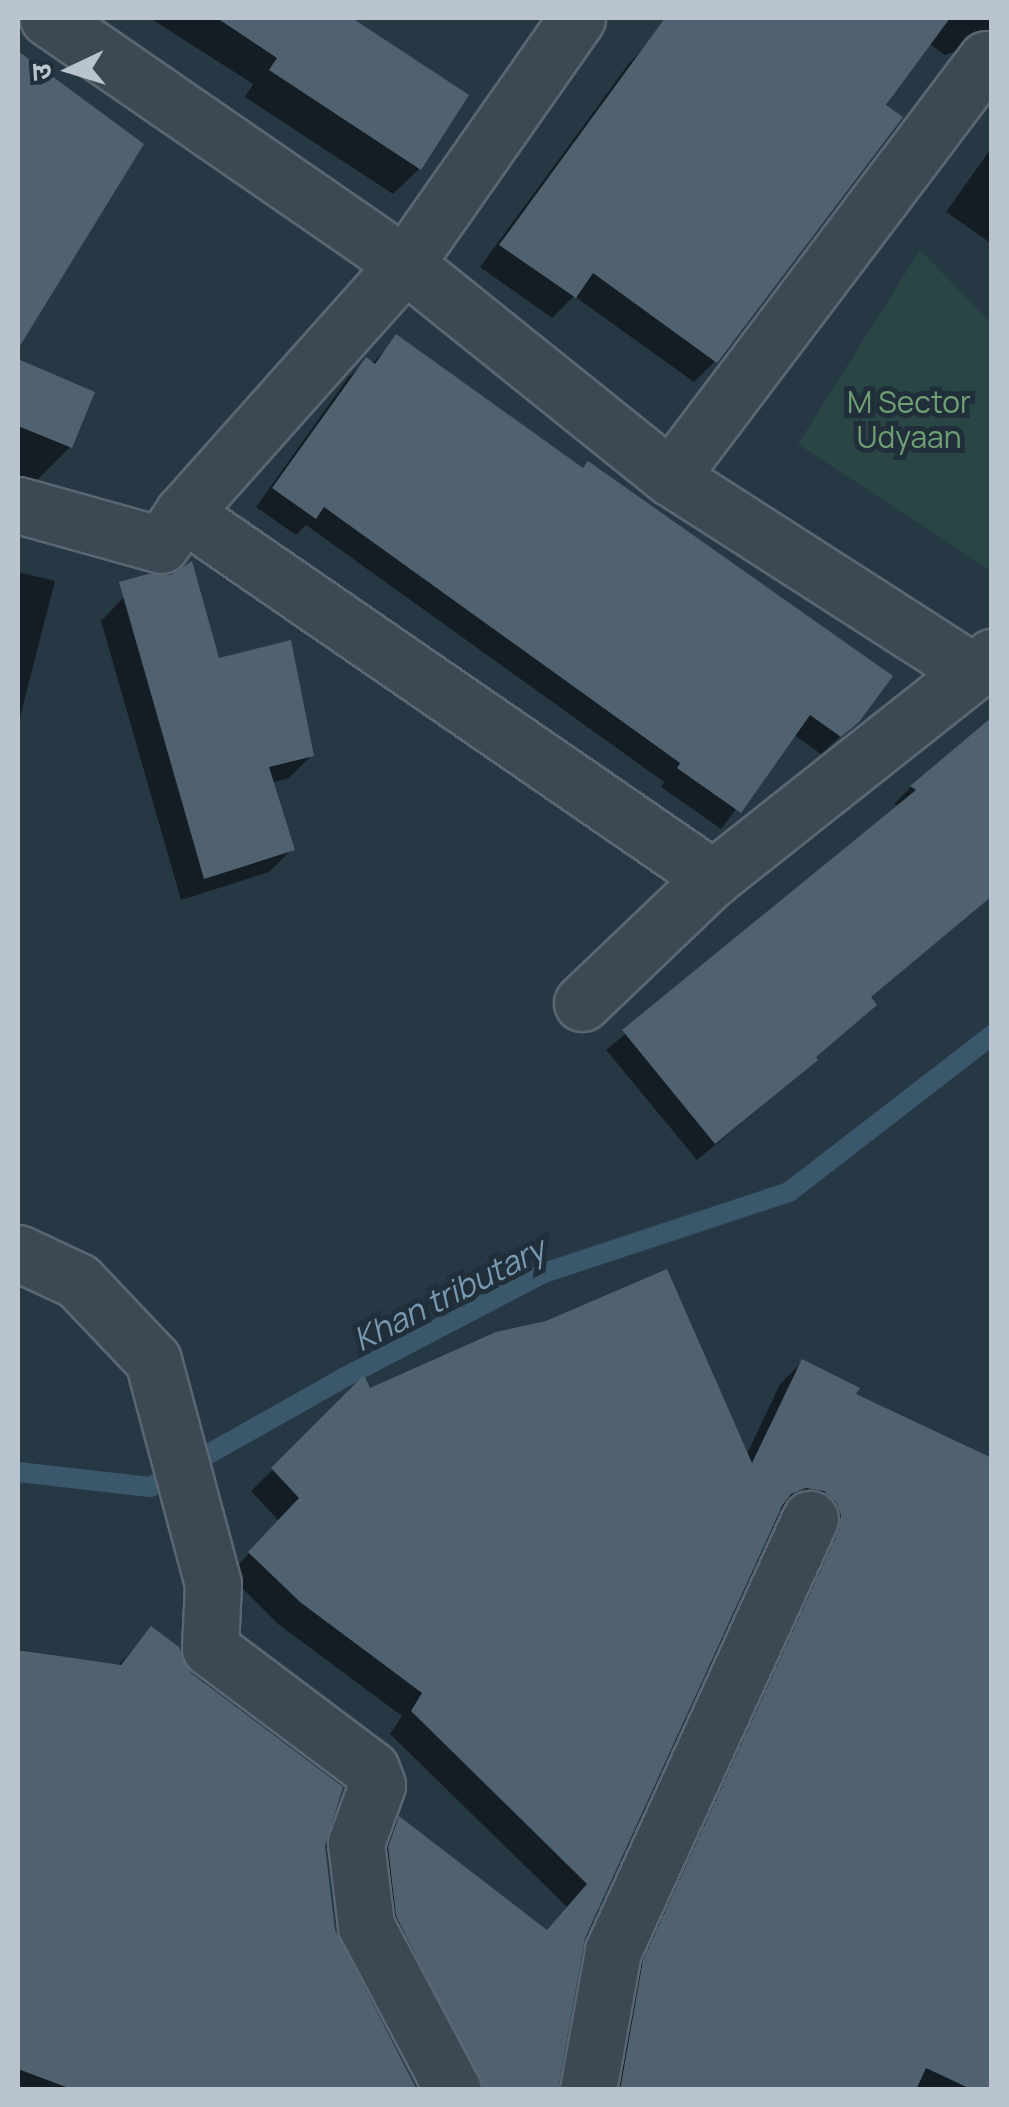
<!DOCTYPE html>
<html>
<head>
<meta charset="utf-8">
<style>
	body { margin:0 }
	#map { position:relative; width:1009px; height:2107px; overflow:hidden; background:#273845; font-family:Manrope,"Noto Sans Devanagari",sans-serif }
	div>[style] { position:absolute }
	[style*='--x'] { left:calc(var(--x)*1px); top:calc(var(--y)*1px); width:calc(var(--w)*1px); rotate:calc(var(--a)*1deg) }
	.green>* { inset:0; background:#294645 }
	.shadow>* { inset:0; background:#0007 }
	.stream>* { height:20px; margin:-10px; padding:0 10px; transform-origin:10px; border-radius:10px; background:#3b576c }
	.building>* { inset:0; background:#506270 }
	.roads { filter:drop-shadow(2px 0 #5a6772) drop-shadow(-2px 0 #5a6772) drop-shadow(0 2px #5a6772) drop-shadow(0 -2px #5a6772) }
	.minor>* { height:55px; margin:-27.5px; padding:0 27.5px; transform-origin:27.5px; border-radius:27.5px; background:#3c4955 }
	span { translate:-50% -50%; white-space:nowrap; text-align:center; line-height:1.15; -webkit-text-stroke:10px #202f3a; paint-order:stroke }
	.park-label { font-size:30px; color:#709f74 }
	.water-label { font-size:32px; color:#7999b1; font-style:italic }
	.frame { position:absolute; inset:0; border:20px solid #b9c4ce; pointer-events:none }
	.north { position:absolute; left:20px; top:20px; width:100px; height:100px; -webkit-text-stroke:8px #202f3a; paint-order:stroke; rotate:266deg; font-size:28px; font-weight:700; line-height:40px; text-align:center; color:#b9c4ce }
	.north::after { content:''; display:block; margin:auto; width:35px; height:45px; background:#b9c4ce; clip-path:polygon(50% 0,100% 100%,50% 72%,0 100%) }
</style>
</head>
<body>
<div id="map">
	<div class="green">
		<div style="clip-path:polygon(920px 250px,991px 323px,991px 571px,798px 444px)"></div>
	</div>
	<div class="shadow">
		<div style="clip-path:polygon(150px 18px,347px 18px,466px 96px,419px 169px,393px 194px,245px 97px,253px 84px)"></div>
		<div style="clip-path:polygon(673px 18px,992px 18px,992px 66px,966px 48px,945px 55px,928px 43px,715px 361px,694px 382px,574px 296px,552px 318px,480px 267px,630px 62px,651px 41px,655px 44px)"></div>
		<div style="clip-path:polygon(18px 54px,141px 145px,18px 344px)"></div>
		<div style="clip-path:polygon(992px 147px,992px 244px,946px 212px)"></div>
		<div style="clip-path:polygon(396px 338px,857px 721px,821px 754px,793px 734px,721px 829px,661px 787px,664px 782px,306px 525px,296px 535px,256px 507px,348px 378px,366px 360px,372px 364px)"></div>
		<div style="clip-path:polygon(18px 362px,92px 394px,70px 447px,32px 485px,18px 479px)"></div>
		<div style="clip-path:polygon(18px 572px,55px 581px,18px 725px)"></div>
		<div style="clip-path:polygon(123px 598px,206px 619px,218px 661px,312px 755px,289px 778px,272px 783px,292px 849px,269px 872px,181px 900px,101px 621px)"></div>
		<div style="clip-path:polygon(992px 720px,869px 998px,797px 1077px,697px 1160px,606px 1050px,899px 807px,894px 804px,911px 787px)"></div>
		<div style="clip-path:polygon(802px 1362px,853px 1396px,992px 2090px,603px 2090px,622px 1984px,802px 1512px,782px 1509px,776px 1511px,582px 1938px,555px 2090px,455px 2090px,375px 1939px,378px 1841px,399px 1819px,546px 1932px,567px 1907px,390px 1734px,402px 1716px,278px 1624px,229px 1575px,279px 1521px,251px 1491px,364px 1380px,369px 1391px,746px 1456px,780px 1384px)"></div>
		<div style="clip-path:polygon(151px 1629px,322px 1846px,336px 1941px,415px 2090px,18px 2090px,18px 1649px,117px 1667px)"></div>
	</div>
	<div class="stream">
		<div style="--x:18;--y:1472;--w:133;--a:6.5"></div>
		<div style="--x:150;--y:1487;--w:224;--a:-29.4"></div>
		<div style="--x:345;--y:1377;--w:225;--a:-27.6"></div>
		<div style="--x:544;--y:1273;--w:258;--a:-18.3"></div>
		<div style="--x:789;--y:1192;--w:257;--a:-37.7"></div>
	</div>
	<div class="building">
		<div style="clip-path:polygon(217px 18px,352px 18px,469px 95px,421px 170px,269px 70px,277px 58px)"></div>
		<div style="clip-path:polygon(665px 18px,950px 18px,886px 105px,903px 117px,717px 363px,593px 273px,576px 298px,499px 245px)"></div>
		<div style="clip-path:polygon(18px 51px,144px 144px,18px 349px)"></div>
		<div style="clip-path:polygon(396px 334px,583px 468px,588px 461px,893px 676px,859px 722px,841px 737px,810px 715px,741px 813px,677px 768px,680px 763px,324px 507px,316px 519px,272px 488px,366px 357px,375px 364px)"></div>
		<div style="clip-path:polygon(18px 359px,95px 392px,72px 448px,18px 426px)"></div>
		<div style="clip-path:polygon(192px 561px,219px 658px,291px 640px,314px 756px,269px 767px,295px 850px,204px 879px,119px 582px,148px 574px,171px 575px)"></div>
		<div style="clip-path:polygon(992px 717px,992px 896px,871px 997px,877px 1005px,816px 1057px,818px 1060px,715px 1144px,622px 1030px,916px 790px,910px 786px)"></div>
		<div style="clip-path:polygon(667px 1269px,752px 1463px,802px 1359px,860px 1388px,856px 1394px,992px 1458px,992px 2090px,973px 2090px,926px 2068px,916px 2090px,620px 2090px,643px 1960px,838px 1532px,841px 1515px,836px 1502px,824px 1491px,806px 1488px,791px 1494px,782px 1506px,585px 1938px,558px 2090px,484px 2090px,396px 1916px,388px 1847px,399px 1816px,547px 1930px,587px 1884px,411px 1711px,422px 1693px,300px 1602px,248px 1552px,299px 1498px,271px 1468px,364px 1375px,370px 1388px,496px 1332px,546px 1321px)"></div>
		<div style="clip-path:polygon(151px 1626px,179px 1647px,191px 1673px,343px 1787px,325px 1846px,335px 1930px,417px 2090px,74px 2090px,18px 2069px,18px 1650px,121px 1665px)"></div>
	</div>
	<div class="roads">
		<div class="minor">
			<div style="--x:48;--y:18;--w:434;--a:34.6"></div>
			<div style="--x:405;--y:264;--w:340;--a:38.8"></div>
			<div style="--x:670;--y:477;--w:361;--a:32.7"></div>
			<div style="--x:670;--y:477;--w:524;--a:-52.91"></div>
			<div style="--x:18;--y:505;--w:148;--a:15.6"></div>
			<div style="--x:161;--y:545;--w:39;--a:-55"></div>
			<div style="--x:183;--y:513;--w:334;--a:-48.3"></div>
			<div style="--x:405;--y:264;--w:300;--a:-55"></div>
			<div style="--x:183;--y:513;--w:644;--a:34.55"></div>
			<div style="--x:582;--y:1003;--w:181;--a:-43.7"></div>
			<div style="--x:713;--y:878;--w:356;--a:-38.4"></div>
			<div style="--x:18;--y:1253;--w:66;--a:25"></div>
			<div style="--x:78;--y:1281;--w:109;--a:46.5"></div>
			<div style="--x:153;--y:1360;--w:232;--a:75"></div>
			<div style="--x:213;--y:1584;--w:64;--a:92.7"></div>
			<div style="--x:210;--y:1648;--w:201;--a:36.9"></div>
			<div style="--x:371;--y:1769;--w:17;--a:69"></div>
			<div style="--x:377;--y:1785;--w:62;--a:109.9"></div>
			<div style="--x:356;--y:1843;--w:84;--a:83.1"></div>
			<div style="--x:366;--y:1926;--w:186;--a:62.1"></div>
			<div style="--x:588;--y:2090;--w:141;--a:-79.8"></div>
			<div style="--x:613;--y:1951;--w:475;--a:-65.5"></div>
		</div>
	</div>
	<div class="park-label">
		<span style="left:909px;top:419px">M Sector<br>Udyaan</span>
	</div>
	<div class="water-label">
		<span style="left:449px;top:1294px;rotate:-27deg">Khan tributary</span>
	</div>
	<div class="frame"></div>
	<div class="north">उ</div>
</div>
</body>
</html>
